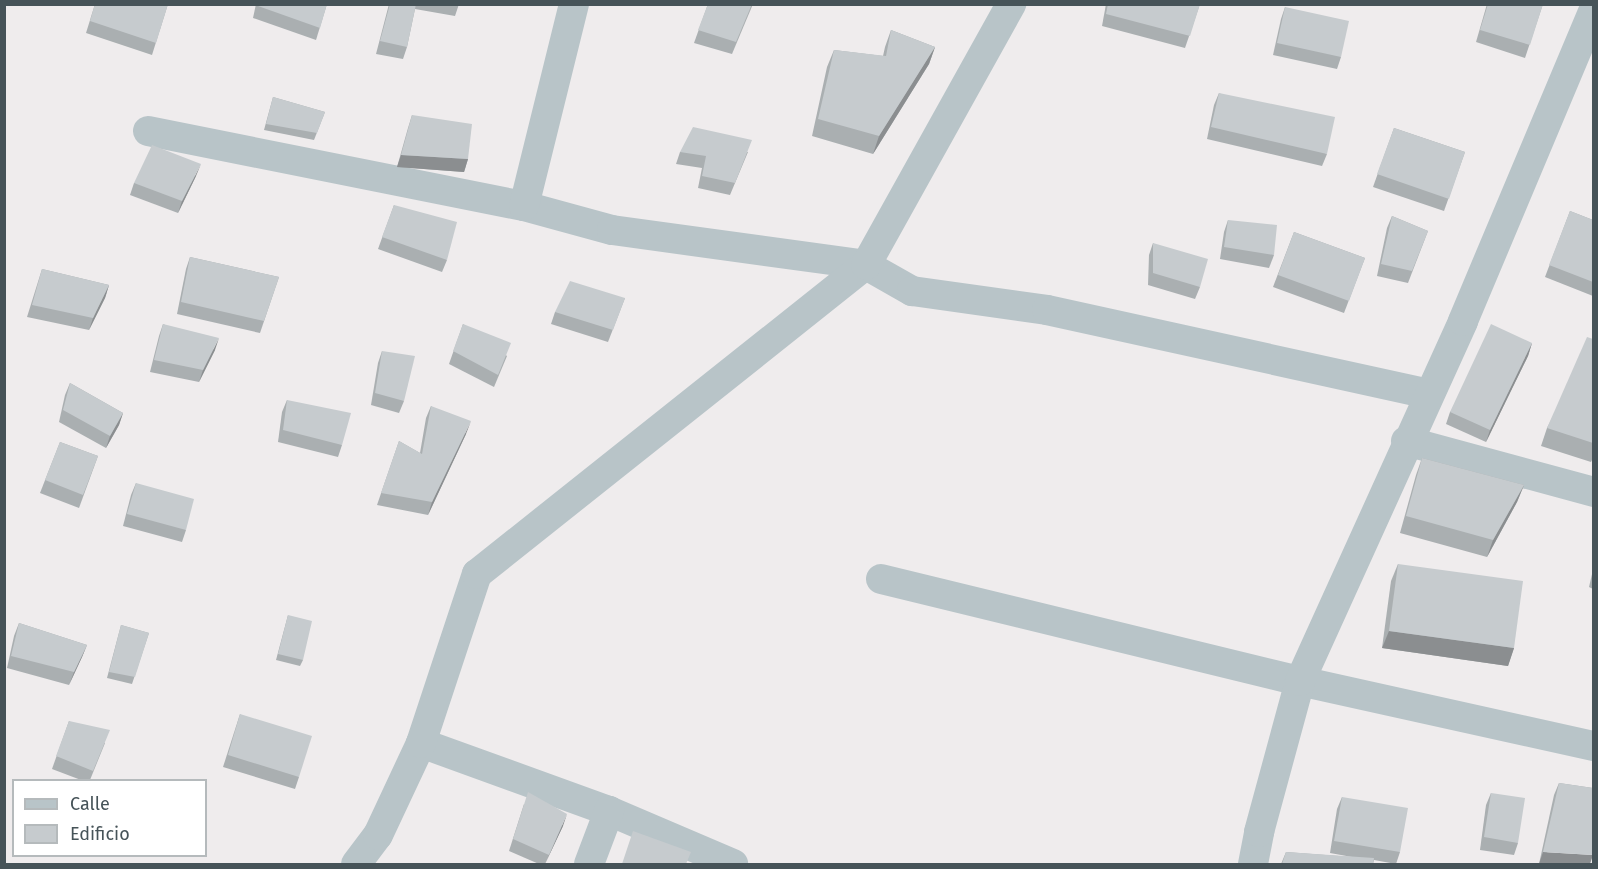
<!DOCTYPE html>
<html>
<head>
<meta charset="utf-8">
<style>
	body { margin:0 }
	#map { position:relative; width:1598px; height:869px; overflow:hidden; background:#efeced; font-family:"Fira Sans",sans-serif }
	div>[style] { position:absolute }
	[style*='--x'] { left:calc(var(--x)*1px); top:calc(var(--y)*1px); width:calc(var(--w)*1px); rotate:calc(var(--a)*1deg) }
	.street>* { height:30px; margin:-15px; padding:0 15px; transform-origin:15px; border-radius:15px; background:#b8c4c8 }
	.wall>* { inset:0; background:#aaafb1 }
	.shaded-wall>* { inset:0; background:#8b8e90 }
	.building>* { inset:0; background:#c6cbce }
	span { translate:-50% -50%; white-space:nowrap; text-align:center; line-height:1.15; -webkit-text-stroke:4.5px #fff; paint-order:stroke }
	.frame { position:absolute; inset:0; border:6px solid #465358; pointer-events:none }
	.legend { position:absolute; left:12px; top:779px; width:195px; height:78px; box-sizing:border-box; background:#fff; border:2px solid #b5babc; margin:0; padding:8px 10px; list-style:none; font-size:18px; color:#465358 }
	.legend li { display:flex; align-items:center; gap:12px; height:30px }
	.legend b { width:30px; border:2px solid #b5babc }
</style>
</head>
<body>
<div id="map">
	<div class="street">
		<div style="--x:148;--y:131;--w:383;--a:11.3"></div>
		<div style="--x:524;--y:206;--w:91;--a:15.3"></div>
		<div style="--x:612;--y:230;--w:256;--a:7.8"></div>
		<div style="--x:866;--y:265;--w:53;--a:29.5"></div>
		<div style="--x:912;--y:291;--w:136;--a:8"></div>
		<div style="--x:1047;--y:310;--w:390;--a:12.4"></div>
		<div style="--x:524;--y:206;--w:208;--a:-76.1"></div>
		<div style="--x:1406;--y:441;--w:195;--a:15.2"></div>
		<div style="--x:881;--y:579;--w:431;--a:13.7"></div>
		<div style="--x:1300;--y:681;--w:301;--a:12.5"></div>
		<div style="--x:421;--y:743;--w:200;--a:19.9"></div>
		<div style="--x:609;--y:811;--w:135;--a:23.1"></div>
		<div style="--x:356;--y:864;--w:36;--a:-53"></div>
		<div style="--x:378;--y:835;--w:102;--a:-64.9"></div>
		<div style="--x:421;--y:743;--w:178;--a:-71.7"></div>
		<div style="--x:477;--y:574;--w:497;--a:-38.5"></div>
		<div style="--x:866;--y:265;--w:299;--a:-60.9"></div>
		<div style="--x:589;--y:864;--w:57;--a:-69.3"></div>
		<div style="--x:1253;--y:864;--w:33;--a:-79"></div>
		<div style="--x:1259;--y:832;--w:156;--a:-74.8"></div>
		<div style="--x:1300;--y:681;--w:395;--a:-65.6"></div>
		<div style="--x:1463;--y:321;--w:337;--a:-67.2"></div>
	</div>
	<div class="wall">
		<div style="clip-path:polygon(95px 4px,168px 4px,152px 55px,86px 33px)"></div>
		<div style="clip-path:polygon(256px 4px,327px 4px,316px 40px,253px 18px)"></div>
		<div style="clip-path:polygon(389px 4px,459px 4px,455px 16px,415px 9px,407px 47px,403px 59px,376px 54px)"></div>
		<div style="clip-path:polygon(708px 4px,753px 4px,732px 54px,694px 43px)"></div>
		<div style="clip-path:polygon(1106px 4px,1200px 4px,1185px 48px,1102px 26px)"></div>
		<div style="clip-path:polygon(1487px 4px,1543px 4px,1525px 58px,1476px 42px)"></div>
		<div style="clip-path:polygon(1285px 7px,1341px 57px,1337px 69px,1273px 55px,1281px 19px)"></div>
		<div style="clip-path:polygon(891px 30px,935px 47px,929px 64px,873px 154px,812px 136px,827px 67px,834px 50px,883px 56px,885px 47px)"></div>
		<div style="clip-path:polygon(1219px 93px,1327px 154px,1322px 166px,1207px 139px,1214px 105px)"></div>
		<div style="clip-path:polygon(273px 97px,325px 112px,314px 140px,264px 130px)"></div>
		<div style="clip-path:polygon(412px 115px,468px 159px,464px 172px,397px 167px,408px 128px)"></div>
		<div style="clip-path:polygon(1394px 128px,1465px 152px,1444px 211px,1373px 187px)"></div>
		<div style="clip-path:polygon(680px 152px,748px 152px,730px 195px,698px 188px,702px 168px,676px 164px)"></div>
		<div style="clip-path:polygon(196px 176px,178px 213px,130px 195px,134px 183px)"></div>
		<div style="clip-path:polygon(394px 205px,447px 260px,442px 272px,378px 249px)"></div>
		<div style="clip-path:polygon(1570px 211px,1593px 220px,1593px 296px,1545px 277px)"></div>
		<div style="clip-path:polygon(1392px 216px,1428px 231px,1408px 283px,1377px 276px,1387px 228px)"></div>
		<div style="clip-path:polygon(1228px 220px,1274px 255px,1269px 268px,1220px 259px,1224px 232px)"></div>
		<div style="clip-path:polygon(1294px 232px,1365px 258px,1344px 313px,1273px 287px)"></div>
		<div style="clip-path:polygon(1153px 243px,1200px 287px,1195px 299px,1148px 285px,1149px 255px)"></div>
		<div style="clip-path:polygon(190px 257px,279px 277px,260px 333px,177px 314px,186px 269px)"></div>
		<div style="clip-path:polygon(42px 269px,109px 285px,105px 298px,89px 330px,27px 317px)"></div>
		<div style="clip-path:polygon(625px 298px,608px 342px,551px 324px,555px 312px)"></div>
		<div style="clip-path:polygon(163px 324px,215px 350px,199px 382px,150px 372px,159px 336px)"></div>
		<div style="clip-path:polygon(463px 324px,507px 356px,494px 387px,449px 364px)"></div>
		<div style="clip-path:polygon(1593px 339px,1593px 458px,1591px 462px,1541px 446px,1547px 428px)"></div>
		<div style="clip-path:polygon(1532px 343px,1528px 356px,1486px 442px,1446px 424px,1450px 412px)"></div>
		<div style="clip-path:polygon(382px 351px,404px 401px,399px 413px,371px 405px,378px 363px)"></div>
		<div style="clip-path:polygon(70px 383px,123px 413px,119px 425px,106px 448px,59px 422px,65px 395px)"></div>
		<div style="clip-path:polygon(287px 400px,342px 445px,338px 457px,278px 442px,282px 412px)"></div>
		<div style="clip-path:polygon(431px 406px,466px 434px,428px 515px,377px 505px,399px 441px,420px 453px,426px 418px)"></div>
		<div style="clip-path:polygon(60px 442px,98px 456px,79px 508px,40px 493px)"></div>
		<div style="clip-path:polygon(1422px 458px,1524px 485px,1517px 502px,1487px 557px,1400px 533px,1416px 475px)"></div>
		<div style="clip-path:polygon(136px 483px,186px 530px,182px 542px,123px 526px,131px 495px)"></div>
		<div style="clip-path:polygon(1398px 564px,1514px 648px,1508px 666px,1382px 648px,1391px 581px)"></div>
		<div style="clip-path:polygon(1593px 570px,1593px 589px,1589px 587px)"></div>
		<div style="clip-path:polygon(288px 615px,303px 660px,300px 666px,276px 660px)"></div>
		<div style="clip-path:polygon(19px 623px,87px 645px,82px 657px,69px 685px,7px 668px,14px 636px)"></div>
		<div style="clip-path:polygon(121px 625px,149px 633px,132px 684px,107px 678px)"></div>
		<div style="clip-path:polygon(240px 714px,299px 777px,295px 789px,223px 767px)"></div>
		<div style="clip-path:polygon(69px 721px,105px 743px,90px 780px,81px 780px,52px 769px)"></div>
		<div style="clip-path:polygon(1559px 783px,1593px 788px,1539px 864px,1554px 795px)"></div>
		<div style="clip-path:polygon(1491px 793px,1518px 843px,1514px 855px,1480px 850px,1486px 805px)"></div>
		<div style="clip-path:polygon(1342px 797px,1400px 852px,1396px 864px,1374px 860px,1373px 864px,1281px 864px,1286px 852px,1352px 857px,1330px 853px,1337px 809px)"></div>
		<div style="clip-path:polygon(524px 804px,563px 826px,545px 864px,539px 864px,509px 851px)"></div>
	</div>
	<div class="shaded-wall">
		<div style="clip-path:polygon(935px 47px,929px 64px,873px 154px,879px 136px)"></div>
		<div style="clip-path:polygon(401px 155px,468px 159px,464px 172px,397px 167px)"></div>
		<div style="clip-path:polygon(201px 164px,196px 176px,178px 213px,182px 201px)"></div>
		<div style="clip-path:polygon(109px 285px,105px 298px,89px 330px,93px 318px)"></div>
		<div style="clip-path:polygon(219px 338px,215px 350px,199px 382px,203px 370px)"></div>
		<div style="clip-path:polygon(1532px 343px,1528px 356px,1486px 442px,1490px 430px)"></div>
		<div style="clip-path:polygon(123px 413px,119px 425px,106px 448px,110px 436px)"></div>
		<div style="clip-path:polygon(471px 421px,466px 434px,428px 515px,432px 502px)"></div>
		<div style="clip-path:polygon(1524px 485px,1517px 502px,1487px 557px,1493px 540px)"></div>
		<div style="clip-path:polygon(1389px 631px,1514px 648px,1508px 666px,1382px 648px)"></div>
		<div style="clip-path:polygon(87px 645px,82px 657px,69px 685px,74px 672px)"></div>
		<div style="clip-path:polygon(567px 814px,563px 826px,545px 864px,549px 855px)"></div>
		<div style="clip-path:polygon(1543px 852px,1593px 855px,1590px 864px,1539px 864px)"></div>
	</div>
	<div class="building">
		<div style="clip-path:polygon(95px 4px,168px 4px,156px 43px,90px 21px)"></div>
		<div style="clip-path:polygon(258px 4px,327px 4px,320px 28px,258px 6px)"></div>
		<div style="clip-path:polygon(390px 4px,416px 4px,407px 47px,380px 41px)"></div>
		<div style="clip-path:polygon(708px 4px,752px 4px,736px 42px,698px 30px)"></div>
		<div style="clip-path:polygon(1108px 4px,1200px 4px,1190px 36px,1106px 14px)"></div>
		<div style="clip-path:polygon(1488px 4px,1543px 4px,1530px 45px,1480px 30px)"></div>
		<div style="clip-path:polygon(1285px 7px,1349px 21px,1341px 57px,1277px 43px)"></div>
		<div style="clip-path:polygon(891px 30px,935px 47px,879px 136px,818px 119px,834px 50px,886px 56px)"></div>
		<div style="clip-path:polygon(1219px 93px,1335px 117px,1327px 154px,1211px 127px)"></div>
		<div style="clip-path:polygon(273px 97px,325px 112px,317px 133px,266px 124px)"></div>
		<div style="clip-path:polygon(412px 115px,472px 124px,468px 159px,401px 155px)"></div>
		<div style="clip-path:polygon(693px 127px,752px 140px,735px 183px,702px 176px,706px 156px,680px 152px)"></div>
		<div style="clip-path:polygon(1394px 128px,1465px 152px,1449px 199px,1377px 174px)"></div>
		<div style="clip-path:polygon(152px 145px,201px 164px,182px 201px,134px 183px)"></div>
		<div style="clip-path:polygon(394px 205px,457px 222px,447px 260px,382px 237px)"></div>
		<div style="clip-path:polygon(1570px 211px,1593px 220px,1593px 282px,1549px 265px)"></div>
		<div style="clip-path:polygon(1392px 216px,1428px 231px,1412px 271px,1381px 264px)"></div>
		<div style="clip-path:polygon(1228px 220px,1277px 225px,1274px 255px,1224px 247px)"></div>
		<div style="clip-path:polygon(1294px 232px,1365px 258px,1349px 301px,1278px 275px)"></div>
		<div style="clip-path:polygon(1153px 243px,1208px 259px,1200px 287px,1153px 273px)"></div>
		<div style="clip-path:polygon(190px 257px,279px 277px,264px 321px,181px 302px)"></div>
		<div style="clip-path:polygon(42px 269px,109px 285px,93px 318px,32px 305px)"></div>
		<div style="clip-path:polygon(570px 281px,625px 298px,613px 330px,555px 312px)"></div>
		<div style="clip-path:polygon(163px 324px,219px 338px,203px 370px,154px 360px)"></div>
		<div style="clip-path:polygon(463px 324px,511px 343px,498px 375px,453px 351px)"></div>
		<div style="clip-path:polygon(1491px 324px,1532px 343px,1490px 430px,1450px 412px)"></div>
		<div style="clip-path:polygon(1587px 337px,1593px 339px,1593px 443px,1547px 428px)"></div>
		<div style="clip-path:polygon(382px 351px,415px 356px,404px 401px,375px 393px)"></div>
		<div style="clip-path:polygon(70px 383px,123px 413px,110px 436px,63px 410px)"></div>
		<div style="clip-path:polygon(287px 400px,351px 413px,342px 445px,283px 430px)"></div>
		<div style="clip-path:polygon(431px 406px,471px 421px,432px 502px,381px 493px,399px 441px,422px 454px)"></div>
		<div style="clip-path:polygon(60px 442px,98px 456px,83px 495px,45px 480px)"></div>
		<div style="clip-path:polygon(1422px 458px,1524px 485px,1493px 540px,1406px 516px)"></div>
		<div style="clip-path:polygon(136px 483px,194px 499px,186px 530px,127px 514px)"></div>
		<div style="clip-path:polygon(1398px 564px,1523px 581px,1514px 648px,1389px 631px)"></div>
		<div style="clip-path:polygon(288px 615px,312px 621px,303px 660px,278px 654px)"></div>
		<div style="clip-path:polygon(19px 623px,87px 645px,74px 672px,11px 656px)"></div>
		<div style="clip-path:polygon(121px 625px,149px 633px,135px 677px,109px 672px)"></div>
		<div style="clip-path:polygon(240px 714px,312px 736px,299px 777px,228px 755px)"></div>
		<div style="clip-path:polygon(69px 721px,110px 730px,93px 771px,56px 756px)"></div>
		<div style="clip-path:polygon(1559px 783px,1593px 788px,1593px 855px,1543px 852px)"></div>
		<div style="clip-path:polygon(528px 792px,567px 814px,549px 855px,513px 839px)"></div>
		<div style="clip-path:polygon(1491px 793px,1525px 798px,1518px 843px,1484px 837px)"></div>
		<div style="clip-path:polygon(1342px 797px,1408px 808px,1400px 852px,1334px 841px)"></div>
		<div style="clip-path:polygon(633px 831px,691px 852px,686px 864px,622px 864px)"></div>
		<div style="clip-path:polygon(1286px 852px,1374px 858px,1373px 864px,1282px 864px)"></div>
	</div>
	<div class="frame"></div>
	<ul class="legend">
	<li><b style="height:8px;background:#b8c4c8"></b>Calle</li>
	<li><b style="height:16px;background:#c6cbce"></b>Edificio</li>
	</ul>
</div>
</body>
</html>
